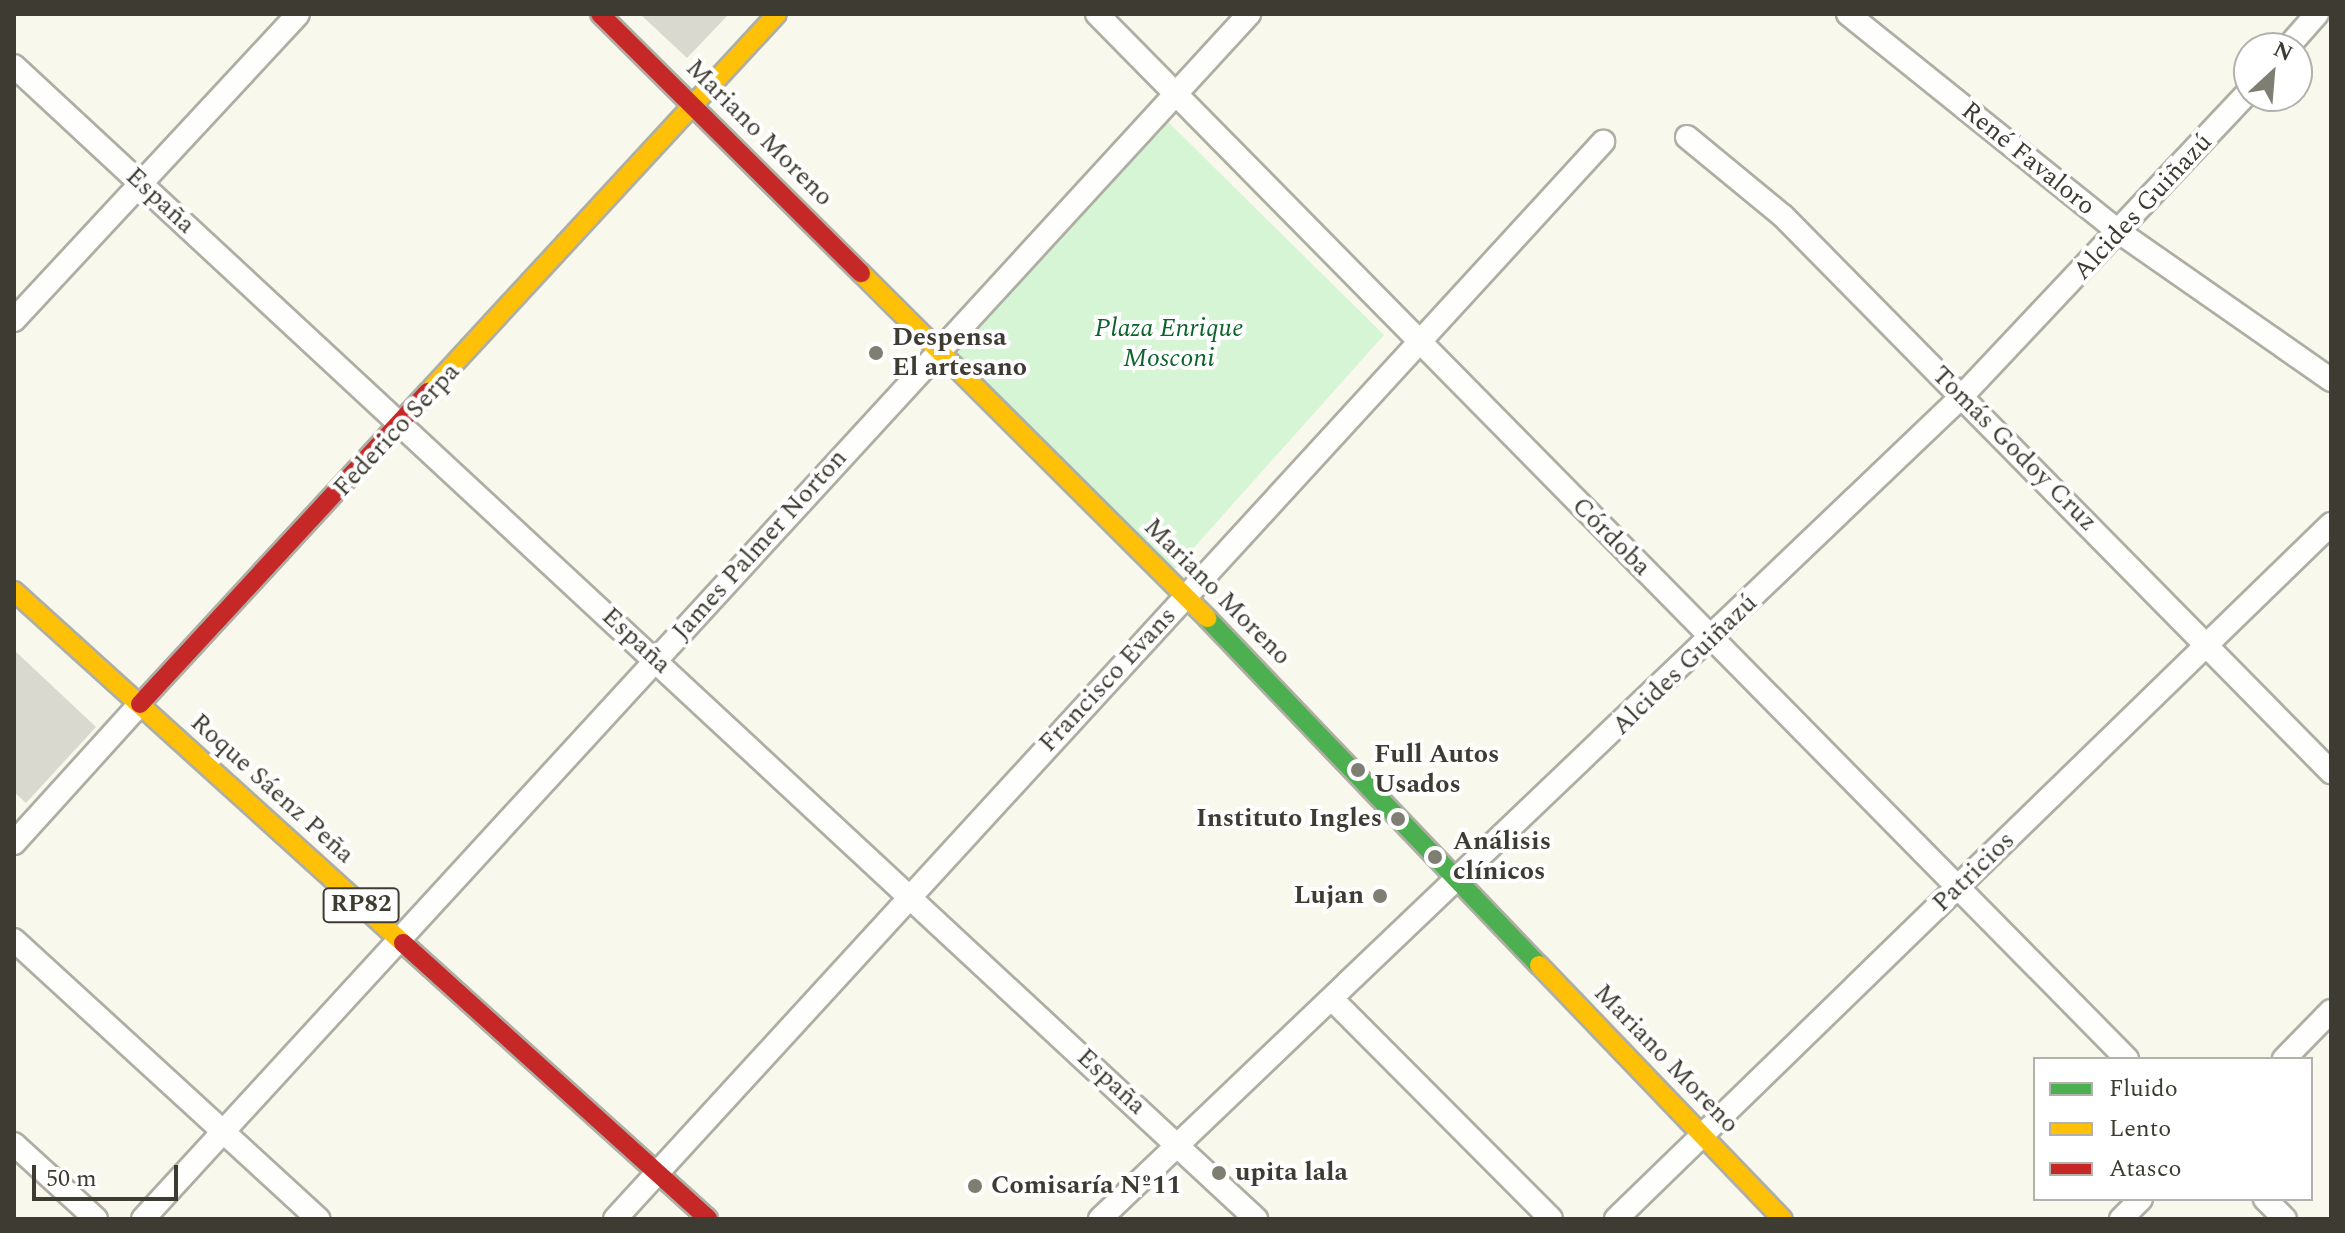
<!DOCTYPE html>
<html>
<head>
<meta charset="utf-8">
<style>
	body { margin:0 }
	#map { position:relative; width:2345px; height:1233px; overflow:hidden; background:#f9f8ed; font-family:Spectral,serif }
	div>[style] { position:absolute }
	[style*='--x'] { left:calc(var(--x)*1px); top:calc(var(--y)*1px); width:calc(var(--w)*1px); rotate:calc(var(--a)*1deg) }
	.green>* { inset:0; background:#d5f5d5 }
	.building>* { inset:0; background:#dad9cf }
	.roads { filter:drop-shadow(2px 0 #afaea4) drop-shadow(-2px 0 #afaea4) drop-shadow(0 2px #afaea4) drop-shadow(0 -2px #afaea4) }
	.street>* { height:22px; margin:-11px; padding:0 11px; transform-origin:11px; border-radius:11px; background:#fefefc }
	.fast>* { height:18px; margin:-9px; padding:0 9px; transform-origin:9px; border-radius:9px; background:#4caf50 }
	.slow>* { height:18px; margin:-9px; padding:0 9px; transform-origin:9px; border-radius:9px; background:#ffc107 }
	.jam>* { height:18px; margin:-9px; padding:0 9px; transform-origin:9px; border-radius:9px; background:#c62828 }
	.dots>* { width:22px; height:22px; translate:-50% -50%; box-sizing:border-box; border:4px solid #fff; border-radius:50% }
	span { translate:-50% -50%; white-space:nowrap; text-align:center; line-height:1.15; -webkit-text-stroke:8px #fff; paint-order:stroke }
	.shield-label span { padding:2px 6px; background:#fff; border:2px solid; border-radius:6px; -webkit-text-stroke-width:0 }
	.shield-label { font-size:24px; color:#3e3c32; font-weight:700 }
	.street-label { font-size:26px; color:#3e3c32 }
	.park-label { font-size:26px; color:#0c642c; font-style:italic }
	.poi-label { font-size:26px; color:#3e3c32; font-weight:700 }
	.left { translate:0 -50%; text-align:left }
	.right { translate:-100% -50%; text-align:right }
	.frame { position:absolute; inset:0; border:16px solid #3e3c32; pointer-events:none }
	.legend { position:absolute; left:2033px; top:1057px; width:280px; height:144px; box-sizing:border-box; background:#fff; border:2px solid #b2b1ad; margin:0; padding:10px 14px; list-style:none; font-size:24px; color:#3e3c32 }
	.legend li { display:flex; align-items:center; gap:16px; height:40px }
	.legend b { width:40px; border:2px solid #b2b1ad }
	.north { position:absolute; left:2233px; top:32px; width:80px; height:80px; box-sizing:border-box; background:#fff; border:2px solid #b2b1ad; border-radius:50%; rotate:26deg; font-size:22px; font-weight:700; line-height:32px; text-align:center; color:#3e3c32 }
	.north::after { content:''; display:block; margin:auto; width:28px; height:36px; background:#7f7e73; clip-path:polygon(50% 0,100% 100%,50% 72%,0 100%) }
	.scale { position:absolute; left:32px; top:1165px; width:146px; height:36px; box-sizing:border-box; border:4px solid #3e3c32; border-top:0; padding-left:10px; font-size:24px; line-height:28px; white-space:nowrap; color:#3e3c32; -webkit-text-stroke:6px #fff; paint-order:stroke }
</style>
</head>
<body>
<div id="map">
	<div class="green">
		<div style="clip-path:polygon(1164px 118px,1384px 335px,1173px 571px,954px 352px)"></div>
	</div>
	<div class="building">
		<div style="clip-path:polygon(640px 14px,729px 14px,687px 58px)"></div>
		<div style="clip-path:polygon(14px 650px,96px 727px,26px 803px,14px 792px)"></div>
	</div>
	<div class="roads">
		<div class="street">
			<div style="--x:1097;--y:14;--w:1467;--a:45.41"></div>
			<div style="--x:1848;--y:14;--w:351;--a:38.8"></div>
			<div style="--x:2122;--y:234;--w:255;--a:34.9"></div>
			<div style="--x:2287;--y:48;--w:45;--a:-48.6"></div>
			<div style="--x:14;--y:66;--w:1695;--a:42.87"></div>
			<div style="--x:1687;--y:137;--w:124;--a:39.5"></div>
			<div style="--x:1783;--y:216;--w:781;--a:45.42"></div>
			<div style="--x:14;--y:320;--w:417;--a:-47.1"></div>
			<div style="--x:14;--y:843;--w:188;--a:-47.8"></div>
			<div style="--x:14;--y:940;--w:413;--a:42.5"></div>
			<div style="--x:1332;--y:999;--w:310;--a:45.1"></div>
			<div style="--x:2284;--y:1059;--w:67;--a:-45.6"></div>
			<div style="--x:14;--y:1144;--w:111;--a:42.4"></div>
			<div style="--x:2265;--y:1199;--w:28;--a:45"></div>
			<div style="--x:143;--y:1219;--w:1636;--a:-47.45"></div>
			<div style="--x:615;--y:1219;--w:1462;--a:-47.47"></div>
			<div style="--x:1100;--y:1219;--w:1192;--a:-43.67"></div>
			<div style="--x:1962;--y:396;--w:419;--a:-46.7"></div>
			<div style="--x:1616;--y:1219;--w:997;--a:-44.19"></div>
			<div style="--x:2121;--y:1219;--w:28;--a:-45"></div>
		</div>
		<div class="fast">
			<div style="--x:1207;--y:618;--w:480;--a:46.3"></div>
		</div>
		<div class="slow">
			<div style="--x:861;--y:273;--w:489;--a:44.9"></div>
			<div style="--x:428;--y:392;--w:514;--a:-47.28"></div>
			<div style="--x:14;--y:591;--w:525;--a:42.14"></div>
			<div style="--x:1539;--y:965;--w:352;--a:46.2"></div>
		</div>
		<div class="jam">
			<div style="--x:600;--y:14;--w:368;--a:44.8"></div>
			<div style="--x:140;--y:704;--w:425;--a:-47.3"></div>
			<div style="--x:403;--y:943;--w:411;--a:42.1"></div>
		</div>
	</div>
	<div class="dots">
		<div style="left:876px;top:353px;background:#7f7e73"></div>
		<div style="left:1358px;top:770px;background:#7f7e73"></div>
		<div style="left:1398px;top:819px;background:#7f7e73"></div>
		<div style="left:1435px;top:857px;background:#7f7e73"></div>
		<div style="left:1380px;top:896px;background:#7f7e73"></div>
		<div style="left:1219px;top:1173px;background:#7f7e73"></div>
		<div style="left:975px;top:1186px;background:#7f7e73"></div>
	</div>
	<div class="shield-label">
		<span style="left:361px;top:905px">RP82</span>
	</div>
	<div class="street-label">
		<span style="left:759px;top:133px;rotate:45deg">Mariano Moreno</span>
		<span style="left:2028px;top:159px;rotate:39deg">René Favaloro</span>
		<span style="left:160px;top:201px;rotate:43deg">España</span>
		<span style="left:2143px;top:207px;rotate:-47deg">Alcides Guiñazú</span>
		<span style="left:397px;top:430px;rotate:-47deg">Federico Serpa</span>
		<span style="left:2014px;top:449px;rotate:45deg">Tomás Godoy Cruz</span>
		<span style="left:1611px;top:537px;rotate:45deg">Córdoba</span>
		<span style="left:760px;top:545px;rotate:-48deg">James Palmer Norton</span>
		<span style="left:1217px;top:592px;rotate:45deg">Mariano Moreno</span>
		<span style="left:636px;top:641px;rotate:43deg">España</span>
		<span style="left:1685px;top:665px;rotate:-44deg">Alcides Guiñazú</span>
		<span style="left:1108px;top:680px;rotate:-47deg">Francisco Evans</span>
		<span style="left:272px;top:789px;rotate:42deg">Roque Sáenz Peña</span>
		<span style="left:1974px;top:872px;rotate:-44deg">Patricios</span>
		<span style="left:1666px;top:1059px;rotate:46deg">Mariano Moreno</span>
		<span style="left:1111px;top:1082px;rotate:43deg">España</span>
	</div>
	<div class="park-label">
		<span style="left:1169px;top:344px">Plaza Enrique<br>Mosconi</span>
	</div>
	<div class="poi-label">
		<span class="left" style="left:892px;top:353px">Despensa<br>El artesano</span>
		<span class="left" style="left:1374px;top:770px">Full Autos<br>Usados</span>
		<span class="right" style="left:1382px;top:819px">Instituto Ingles</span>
		<span class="left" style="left:1453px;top:857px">Análisis<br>clínicos</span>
		<span class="right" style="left:1364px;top:896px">Lujan</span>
		<span class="left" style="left:1235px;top:1173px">upita lala</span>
		<span class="left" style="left:991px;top:1186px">Comisaría Nº11</span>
	</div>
	<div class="frame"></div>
	<ul class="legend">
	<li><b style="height:10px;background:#4caf50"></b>Fluido</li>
	<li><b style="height:10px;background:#ffc107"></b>Lento</li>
	<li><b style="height:10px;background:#c62828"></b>Atasco</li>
	</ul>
	<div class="north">N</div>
	<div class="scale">50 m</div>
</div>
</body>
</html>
